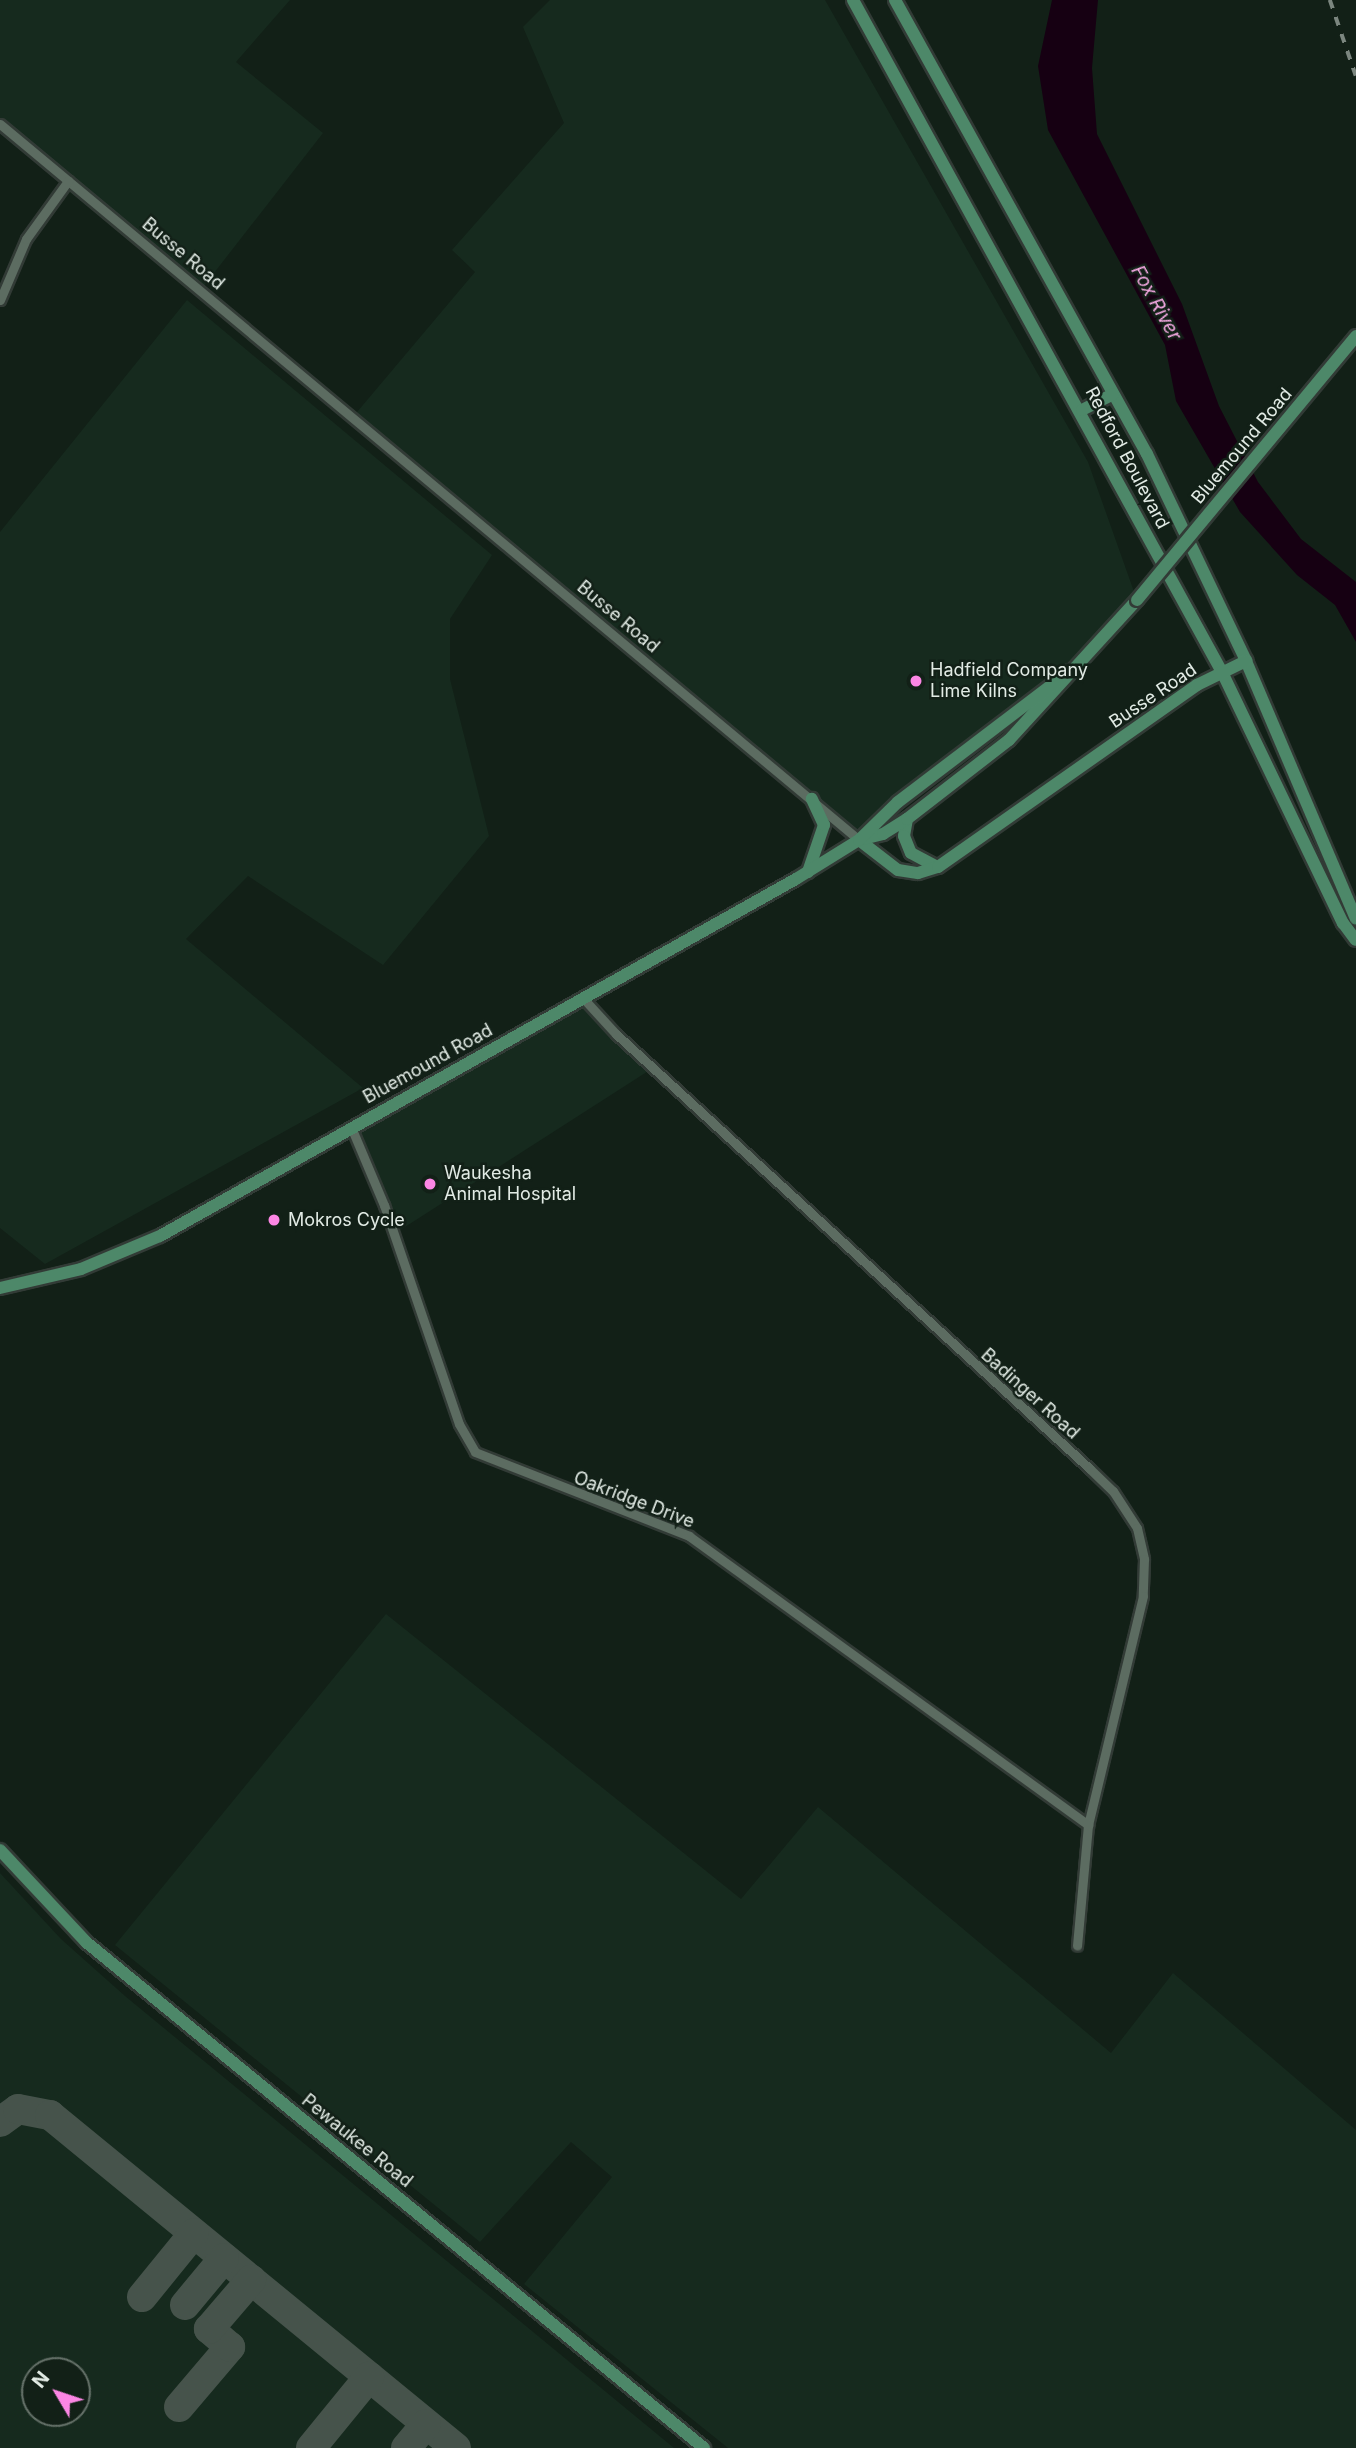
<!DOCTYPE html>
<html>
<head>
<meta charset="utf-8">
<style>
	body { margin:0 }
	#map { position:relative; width:1356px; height:2448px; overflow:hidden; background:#122017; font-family:Inter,sans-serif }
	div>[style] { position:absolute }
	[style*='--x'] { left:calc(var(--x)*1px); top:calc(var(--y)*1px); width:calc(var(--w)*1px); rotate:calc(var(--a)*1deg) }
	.built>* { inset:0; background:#162a1e }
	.water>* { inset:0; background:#160012 }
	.taxiway>* { height:30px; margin:-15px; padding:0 15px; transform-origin:15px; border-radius:15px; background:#46534b }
	.roads { filter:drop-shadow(2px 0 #323b36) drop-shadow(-2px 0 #323b36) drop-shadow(0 2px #323b36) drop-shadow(0 -2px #323b36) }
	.street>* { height:9px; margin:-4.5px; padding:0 4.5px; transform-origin:4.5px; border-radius:4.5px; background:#5c6c61 }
	.secondary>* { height:12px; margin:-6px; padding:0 6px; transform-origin:6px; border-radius:6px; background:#4d8869 }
	.rail>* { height:3.5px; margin-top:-1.75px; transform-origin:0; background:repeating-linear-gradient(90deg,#7b867f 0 9px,transparent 0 18px) }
	.bridges { filter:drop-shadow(2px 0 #323b36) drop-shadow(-2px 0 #323b36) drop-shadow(0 2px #323b36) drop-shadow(0 -2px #323b36) }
	.secondary-bridge>* { height:12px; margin:-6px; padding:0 6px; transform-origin:6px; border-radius:6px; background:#4d8869 }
	.dots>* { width:19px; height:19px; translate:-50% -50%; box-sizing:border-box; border:4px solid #122017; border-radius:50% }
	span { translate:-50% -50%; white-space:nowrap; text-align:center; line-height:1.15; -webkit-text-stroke:5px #122017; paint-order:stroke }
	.street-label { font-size:18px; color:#e2ebe5 }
	.poi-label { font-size:18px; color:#e2ebe5 }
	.left { translate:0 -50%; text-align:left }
	.water-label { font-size:19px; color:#f7aae5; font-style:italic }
	.north { position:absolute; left:21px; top:2357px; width:70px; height:70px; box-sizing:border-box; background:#122017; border:2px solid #657169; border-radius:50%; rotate:309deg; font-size:19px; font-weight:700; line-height:28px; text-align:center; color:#e2ebe5 }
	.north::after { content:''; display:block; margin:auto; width:24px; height:32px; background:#fc86e4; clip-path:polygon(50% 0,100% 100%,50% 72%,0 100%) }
</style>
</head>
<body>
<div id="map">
	<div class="built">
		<div style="clip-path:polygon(0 0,290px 0,236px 62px,323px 133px,200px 291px,0 124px)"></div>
		<div style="clip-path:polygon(550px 0,825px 0,1088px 462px,1137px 600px,1070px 671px,859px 840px,352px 418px,475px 272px,452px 250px,564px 123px,523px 27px)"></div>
		<div style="clip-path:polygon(187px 300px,492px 555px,450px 619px,450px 679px,489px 836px,383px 965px,248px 876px,186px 939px,363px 1088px,45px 1264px,0 1228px,0 532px)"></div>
		<div style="clip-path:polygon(583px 998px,653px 1068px,394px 1234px,351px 1127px)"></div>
		<div style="clip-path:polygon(386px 1614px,741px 1899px,818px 1807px,1111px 2053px,1173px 1973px,1356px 2130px,1356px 2448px,728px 2448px,524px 2284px,612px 2177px,571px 2142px,480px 2242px,115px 1945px)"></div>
		<div style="clip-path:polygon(evenodd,0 1873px,61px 1939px,125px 1996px,674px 2448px,0 2448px,0 1873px,35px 2371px,77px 2371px,77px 2413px,35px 2413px,35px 2371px)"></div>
	</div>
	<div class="water">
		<div style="clip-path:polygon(1052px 0,1098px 0,1092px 68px,1097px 134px,1182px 304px,1219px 406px,1258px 482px,1301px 539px,1356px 582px,1356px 642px,1335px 605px,1297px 575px,1240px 512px,1176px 401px,1165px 345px,1048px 130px,1038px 66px)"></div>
	</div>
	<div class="taxiway">
		<div style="--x:0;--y:2122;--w:22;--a:-36"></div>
		<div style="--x:18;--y:2109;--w:33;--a:11"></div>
		<div style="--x:50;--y:2115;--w:525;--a:39.36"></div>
		<div style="--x:142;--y:2297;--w:82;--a:-50.9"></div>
		<div style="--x:185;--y:2305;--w:61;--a:-50.3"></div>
		<div style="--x:179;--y:2407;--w:79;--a:-49.6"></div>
		<div style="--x:230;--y:2347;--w:28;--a:-139"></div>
		<div style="--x:209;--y:2329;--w:65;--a:-49.4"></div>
		<div style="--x:311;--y:2448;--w:92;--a:-50.8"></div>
		<div style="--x:406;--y:2448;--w:31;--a:-50"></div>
	</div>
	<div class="roads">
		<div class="street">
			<div style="--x:0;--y:124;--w:1118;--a:39.81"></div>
			<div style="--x:0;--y:300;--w:66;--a:-66.9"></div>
			<div style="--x:26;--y:239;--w:72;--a:-54.1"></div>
			<div style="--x:583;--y:998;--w:49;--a:47.5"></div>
			<div style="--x:616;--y:1034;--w:643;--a:42.54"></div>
			<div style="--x:1090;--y:1469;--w:32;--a:44"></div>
			<div style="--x:1113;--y:1491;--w:44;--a:57"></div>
			<div style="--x:1137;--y:1528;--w:32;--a:77"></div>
			<div style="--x:1144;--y:1559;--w:37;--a:92"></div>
			<div style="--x:1143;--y:1596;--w:236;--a:103.5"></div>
			<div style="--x:1088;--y:1825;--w:121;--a:95.2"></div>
			<div style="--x:351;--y:1127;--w:85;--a:67.1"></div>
			<div style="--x:384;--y:1205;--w:231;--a:71.1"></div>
			<div style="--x:459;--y:1424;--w:32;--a:60"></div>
			<div style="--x:475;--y:1452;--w:230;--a:21.4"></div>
			<div style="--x:689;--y:1536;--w:493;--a:35.9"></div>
		</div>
		<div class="secondary">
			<div style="--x:853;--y:0;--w:767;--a:61.23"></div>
			<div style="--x:1222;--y:672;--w:279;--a:64.3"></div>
			<div style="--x:1343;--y:923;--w:21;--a:53"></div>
			<div style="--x:895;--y:0;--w:519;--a:60.97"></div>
			<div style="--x:1147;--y:454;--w:229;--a:64.4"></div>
			<div style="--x:1246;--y:661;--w:280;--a:66.9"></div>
			<div style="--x:1082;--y:410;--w:35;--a:-27"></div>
			<div style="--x:907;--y:819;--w:17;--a:100"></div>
			<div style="--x:904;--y:836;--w:18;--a:68"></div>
			<div style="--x:911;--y:853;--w:30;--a:28"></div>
			<div style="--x:859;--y:840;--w:49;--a:37.6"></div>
			<div style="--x:898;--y:870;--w:20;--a:9"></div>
			<div style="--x:918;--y:873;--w:21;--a:-17"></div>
			<div style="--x:938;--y:867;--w:317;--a:-35.1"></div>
			<div style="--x:1197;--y:685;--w:55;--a:-26.1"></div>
			<div style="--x:859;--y:840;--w:25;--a:-14"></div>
			<div style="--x:883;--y:834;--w:28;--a:-32"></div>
			<div style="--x:907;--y:819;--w:129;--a:-37.8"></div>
			<div style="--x:1009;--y:740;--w:190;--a:-47.6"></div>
			<div style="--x:808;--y:872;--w:50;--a:-71.2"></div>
			<div style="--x:824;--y:825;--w:29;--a:-115"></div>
			<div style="--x:0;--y:1288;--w:83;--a:-13.2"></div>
			<div style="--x:81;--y:1269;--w:86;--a:-22.7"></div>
			<div style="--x:160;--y:1236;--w:729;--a:-29.31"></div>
			<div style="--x:796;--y:879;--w:74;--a:-31.8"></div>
			<div style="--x:859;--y:840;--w:54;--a:-44.3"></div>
			<div style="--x:898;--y:802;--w:216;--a:-37.3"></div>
			<div style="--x:0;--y:1850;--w:126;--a:46.9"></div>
			<div style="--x:86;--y:1942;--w:799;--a:39.31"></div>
		</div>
	</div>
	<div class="rail">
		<div style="--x:1330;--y:0;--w:80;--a:71.1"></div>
	</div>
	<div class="bridges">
		<div class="secondary-bridge">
			<div style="--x:1137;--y:600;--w:343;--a:-50.3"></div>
		</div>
	</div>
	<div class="dots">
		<div style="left:916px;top:681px;background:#fc86e4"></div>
		<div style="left:430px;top:1184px;background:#fc86e4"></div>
		<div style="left:274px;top:1220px;background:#fc86e4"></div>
	</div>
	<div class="street-label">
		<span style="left:183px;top:254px;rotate:40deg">Busse Road</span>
		<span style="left:1242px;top:446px;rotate:-50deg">Bluemound Road</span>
		<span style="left:1127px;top:458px;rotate:62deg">Redford Boulevard</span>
		<span style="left:618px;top:617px;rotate:40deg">Busse Road</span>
		<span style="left:1153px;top:696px;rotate:-34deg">Busse Road</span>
		<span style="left:428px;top:1064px;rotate:-29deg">Bluemound Road</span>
		<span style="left:1030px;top:1394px;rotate:42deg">Badinger Road</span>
		<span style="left:634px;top:1500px;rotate:21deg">Oakridge Drive</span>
		<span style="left:357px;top:2141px;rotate:39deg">Pewaukee Road</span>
	</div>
	<div class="poi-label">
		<span class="left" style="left:930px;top:681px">Hadfield Company<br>Lime Kilns</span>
		<span class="left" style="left:444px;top:1184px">Waukesha<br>Animal Hospital</span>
		<span class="left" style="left:288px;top:1220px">Mokros Cycle</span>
	</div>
	<div class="water-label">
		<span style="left:1156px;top:303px;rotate:61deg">Fox River</span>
	</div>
	<div class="north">N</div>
</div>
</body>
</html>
